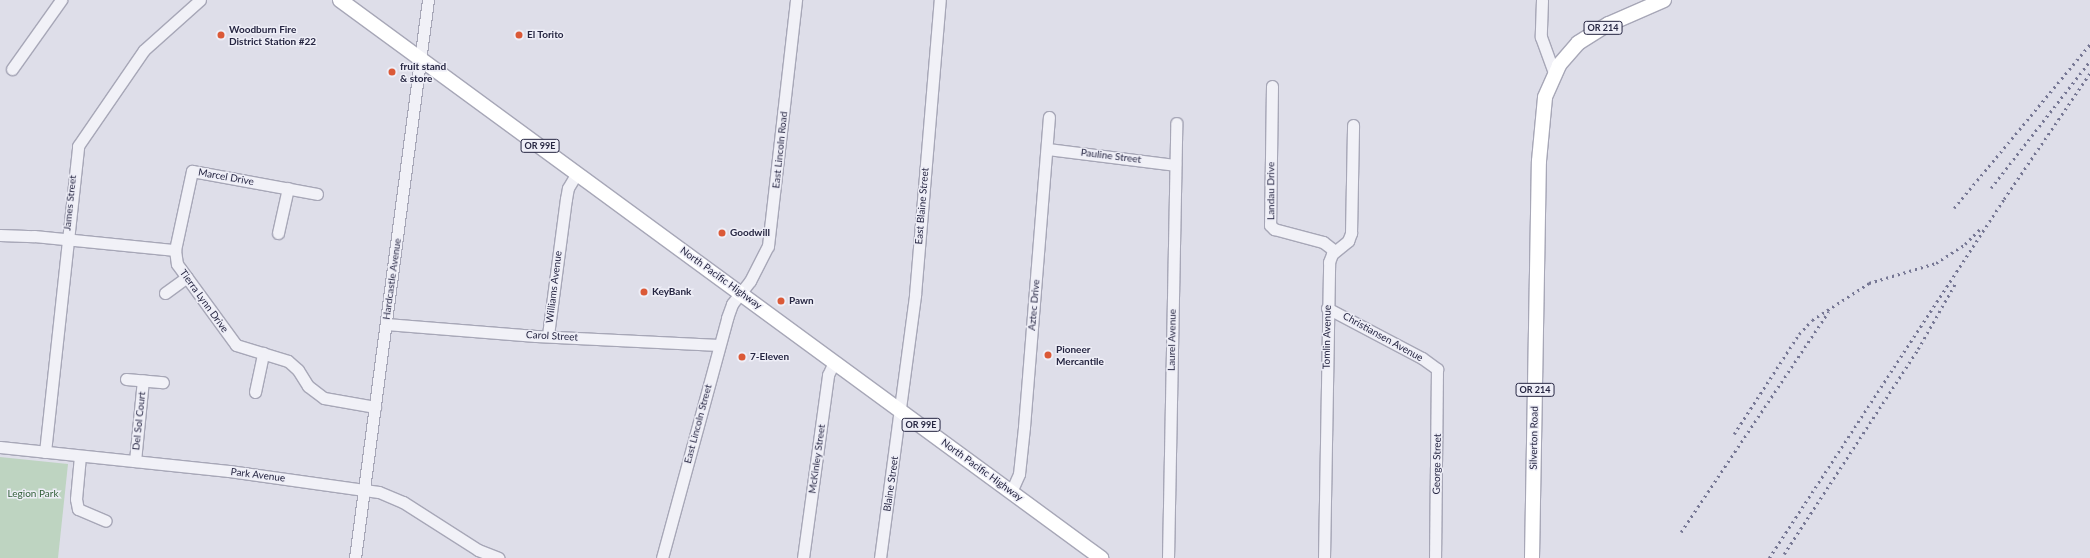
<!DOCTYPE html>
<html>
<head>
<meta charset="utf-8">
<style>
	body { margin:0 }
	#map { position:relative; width:2090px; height:558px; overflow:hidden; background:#dedee9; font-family:Lato,sans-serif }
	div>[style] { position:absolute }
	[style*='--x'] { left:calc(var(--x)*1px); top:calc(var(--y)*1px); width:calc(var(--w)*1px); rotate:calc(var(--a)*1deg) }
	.green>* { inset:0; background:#bed4c1 }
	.roads { filter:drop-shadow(1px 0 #a7a7b7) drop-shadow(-1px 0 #a7a7b7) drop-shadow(0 1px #a7a7b7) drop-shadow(0 -1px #a7a7b7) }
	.minor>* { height:11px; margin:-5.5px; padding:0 5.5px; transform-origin:5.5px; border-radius:5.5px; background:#f1f1f7 }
	.major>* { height:14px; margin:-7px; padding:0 7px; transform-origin:7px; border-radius:7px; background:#fff }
	.rail>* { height:2.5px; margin-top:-1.25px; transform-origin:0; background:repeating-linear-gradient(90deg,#767794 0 2px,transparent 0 6px) }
	.dots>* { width:11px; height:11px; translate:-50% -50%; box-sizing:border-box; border:2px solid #eeeef7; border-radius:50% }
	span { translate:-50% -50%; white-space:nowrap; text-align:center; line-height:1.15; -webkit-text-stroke:3px #eeeef7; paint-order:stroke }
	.shield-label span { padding:1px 3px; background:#eeeef7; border:1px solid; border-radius:3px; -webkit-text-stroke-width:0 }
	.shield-label { font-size:9px; color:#262642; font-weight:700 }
	.poi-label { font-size:10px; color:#262642; font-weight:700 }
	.left { translate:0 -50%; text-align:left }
	.street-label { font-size:10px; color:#262642 }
	.park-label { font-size:10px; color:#325f39 }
</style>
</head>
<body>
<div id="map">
	<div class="green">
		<div style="clip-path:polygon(0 457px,68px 464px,58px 558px,0 558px)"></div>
	</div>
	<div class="roads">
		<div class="minor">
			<div style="--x:1542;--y:0;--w:37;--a:92"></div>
			<div style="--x:1541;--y:37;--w:37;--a:70"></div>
			<div style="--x:12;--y:69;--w:85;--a:-54.6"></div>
			<div style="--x:1272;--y:86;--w:139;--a:90.8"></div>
			<div style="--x:1270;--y:225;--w:6;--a:45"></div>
			<div style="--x:1274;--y:229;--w:51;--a:14.9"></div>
			<div style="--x:1323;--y:242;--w:15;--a:37"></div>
			<div style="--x:1047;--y:149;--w:129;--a:7.1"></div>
			<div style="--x:278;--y:233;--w:46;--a:-77.5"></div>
			<div style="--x:0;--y:235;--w:34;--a:2"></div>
			<div style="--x:34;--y:236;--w:142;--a:5.7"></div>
			<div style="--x:175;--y:250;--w:14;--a:82"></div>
			<div style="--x:177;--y:264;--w:100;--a:53.9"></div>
			<div style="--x:236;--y:345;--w:54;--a:17.1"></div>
			<div style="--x:288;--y:361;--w:13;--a:42"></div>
			<div style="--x:298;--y:370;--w:19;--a:58"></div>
			<div style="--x:308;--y:386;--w:20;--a:37"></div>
			<div style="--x:324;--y:398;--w:52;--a:10"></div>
			<div style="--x:175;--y:250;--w:81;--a:-77.9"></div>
			<div style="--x:192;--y:171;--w:127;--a:10.4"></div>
			<div style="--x:165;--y:293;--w:27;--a:-36"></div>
			<div style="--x:1327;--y:308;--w:107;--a:27.8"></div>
			<div style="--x:1422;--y:358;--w:19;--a:36"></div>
			<div style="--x:1437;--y:369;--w:189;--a:90.6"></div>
			<div style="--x:386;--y:324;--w:150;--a:4.6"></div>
			<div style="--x:536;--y:336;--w:183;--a:2.8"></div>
			<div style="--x:548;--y:335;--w:137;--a:-82.5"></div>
			<div style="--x:566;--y:199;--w:11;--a:-80"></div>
			<div style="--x:568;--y:188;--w:17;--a:-59"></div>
			<div style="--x:126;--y:379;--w:37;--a:5"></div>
			<div style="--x:255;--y:392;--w:40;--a:-78"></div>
			<div style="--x:0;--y:447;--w:230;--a:6"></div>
			<div style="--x:229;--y:471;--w:151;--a:8"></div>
			<div style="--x:379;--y:492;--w:26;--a:23"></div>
			<div style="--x:403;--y:502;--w:89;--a:32.6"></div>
			<div style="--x:478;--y:550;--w:22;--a:21"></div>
			<div style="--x:45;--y:452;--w:308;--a:-83.8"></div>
			<div style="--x:78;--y:146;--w:116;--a:-55.5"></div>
			<div style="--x:144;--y:50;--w:75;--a:-41.8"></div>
			<div style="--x:80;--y:456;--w:43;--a:95.3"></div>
			<div style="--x:76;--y:499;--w:10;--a:79"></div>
			<div style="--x:78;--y:509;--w:30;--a:23"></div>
			<div style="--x:135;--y:461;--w:81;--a:-84.4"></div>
			<div style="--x:1011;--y:492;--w:20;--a:-66"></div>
			<div style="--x:1019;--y:474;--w:47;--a:-83.9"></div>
			<div style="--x:1024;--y:427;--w:311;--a:-85.4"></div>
			<div style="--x:355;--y:558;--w:563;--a:-82.55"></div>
			<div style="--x:662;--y:558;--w:249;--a:-74.8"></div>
			<div style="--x:727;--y:318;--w:15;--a:-70"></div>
			<div style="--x:732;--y:304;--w:29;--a:-52"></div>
			<div style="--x:750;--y:281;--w:39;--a:-63"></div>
			<div style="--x:768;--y:246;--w:248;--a:-83.5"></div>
			<div style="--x:803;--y:558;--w:185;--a:-82.2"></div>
			<div style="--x:828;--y:375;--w:14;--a:-65"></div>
			<div style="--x:880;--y:558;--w:265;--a:-82.4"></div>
			<div style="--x:915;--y:295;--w:296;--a:-85.2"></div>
			<div style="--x:1168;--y:558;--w:435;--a:-88.9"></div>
			<div style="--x:1324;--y:558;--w:296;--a:-89"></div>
			<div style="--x:1329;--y:262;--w:9;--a:-69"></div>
			<div style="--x:1332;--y:254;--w:21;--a:-39"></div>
			<div style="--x:1348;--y:241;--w:9;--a:-69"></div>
			<div style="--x:1351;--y:233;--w:108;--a:-88.9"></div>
		</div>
		<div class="major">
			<div style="--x:340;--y:0;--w:944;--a:36.25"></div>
			<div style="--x:1532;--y:558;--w:397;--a:-89"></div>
			<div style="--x:1539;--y:161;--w:64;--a:-84.6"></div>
			<div style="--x:1545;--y:97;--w:35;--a:-66"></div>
			<div style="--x:1559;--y:65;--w:29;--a:-49"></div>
			<div style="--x:1578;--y:43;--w:36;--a:-32"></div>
			<div style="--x:1609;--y:24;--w:60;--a:-23.6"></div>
		</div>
	</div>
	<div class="rail">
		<div style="--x:1991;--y:188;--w:161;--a:-52.1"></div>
		<div style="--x:1954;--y:208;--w:213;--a:-50.3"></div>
		<div style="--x:1734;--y:434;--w:119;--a:-57"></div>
		<div style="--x:1799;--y:334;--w:19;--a:-47"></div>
		<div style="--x:1812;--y:320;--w:68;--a:-33"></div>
		<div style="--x:1869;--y:283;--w:70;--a:-16.6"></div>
		<div style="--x:1936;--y:263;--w:35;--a:-33"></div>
		<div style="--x:1965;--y:244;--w:21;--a:-45"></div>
		<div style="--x:1681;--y:532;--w:265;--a:-56.2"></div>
		<div style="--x:1784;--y:554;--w:245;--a:-56.8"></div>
		<div style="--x:1918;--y:349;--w:77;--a:-60.4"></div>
		<div style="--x:1769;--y:558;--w:429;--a:-56.8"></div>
		<div style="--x:2004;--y:199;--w:153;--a:-55.7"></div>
	</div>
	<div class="dots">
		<div style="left:221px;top:35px;background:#db5937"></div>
		<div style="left:519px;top:35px;background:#db5937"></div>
		<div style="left:392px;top:72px;background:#db5937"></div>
		<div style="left:722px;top:233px;background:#db5937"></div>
		<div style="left:644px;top:292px;background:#db5937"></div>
		<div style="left:781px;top:301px;background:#db5937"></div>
		<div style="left:1048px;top:355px;background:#db5937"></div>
		<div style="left:742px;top:357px;background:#db5937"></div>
	</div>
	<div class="shield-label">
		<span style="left:1603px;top:28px">OR 214</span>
		<span style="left:540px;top:146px">OR 99E</span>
		<span style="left:1535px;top:390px">OR 214</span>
		<span style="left:921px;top:425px">OR 99E</span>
	</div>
	<div class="poi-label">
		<span class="left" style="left:229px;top:35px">Woodburn Fire<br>District Station #22</span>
		<span class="left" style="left:527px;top:35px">El Torito</span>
		<span class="left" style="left:400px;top:72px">fruit stand<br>&amp; store</span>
		<span class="left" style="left:730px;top:233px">Goodwill</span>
		<span class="left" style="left:652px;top:292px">KeyBank</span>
		<span class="left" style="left:789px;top:301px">Pawn</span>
		<span class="left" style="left:1056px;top:355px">Pioneer<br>Mercantile</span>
		<span class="left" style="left:750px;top:357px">7-Eleven</span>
	</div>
	<div class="street-label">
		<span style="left:780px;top:150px;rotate:-84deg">East Lincoln Road</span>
		<span style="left:1111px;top:156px;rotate:7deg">Pauline Street</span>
		<span style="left:226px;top:177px;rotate:10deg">Marcel Drive</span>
		<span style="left:1271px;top:191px;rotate:-90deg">Landau Drive</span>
		<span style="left:70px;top:203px;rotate:-84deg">James Street</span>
		<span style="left:922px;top:206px;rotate:-85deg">East Blaine Street</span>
		<span style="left:721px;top:278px;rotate:36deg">North Pacific Highway</span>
		<span style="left:392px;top:279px;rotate:-82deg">Hardcastle Avenue</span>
		<span style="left:554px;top:287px;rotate:-83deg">Williams Avenue</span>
		<span style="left:204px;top:301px;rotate:54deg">Tierra Lynn Drive</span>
		<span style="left:1034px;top:305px;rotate:-85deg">Aztec Drive</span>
		<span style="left:552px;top:336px;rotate:3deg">Carol Street</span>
		<span style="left:1327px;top:337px;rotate:-89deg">Tomlin Avenue</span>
		<span style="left:1383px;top:337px;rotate:29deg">Christiansen Avenue</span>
		<span style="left:1172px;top:340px;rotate:-89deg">Laurel Avenue</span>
		<span style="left:139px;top:421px;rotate:-84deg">Del Sol Court</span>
		<span style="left:698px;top:424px;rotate:-75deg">East Lincoln Street</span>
		<span style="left:1534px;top:438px;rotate:-89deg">Silverton Road</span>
		<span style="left:817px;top:459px;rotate:-82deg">McKinley Street</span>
		<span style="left:1437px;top:464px;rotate:-89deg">George Street</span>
		<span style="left:982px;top:470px;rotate:36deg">North Pacific Highway</span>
		<span style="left:258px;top:475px;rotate:7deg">Park Avenue</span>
		<span style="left:891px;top:484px;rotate:-82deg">Blaine Street</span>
	</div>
	<div class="park-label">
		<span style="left:33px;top:494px">Legion Park</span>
	</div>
</div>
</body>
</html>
